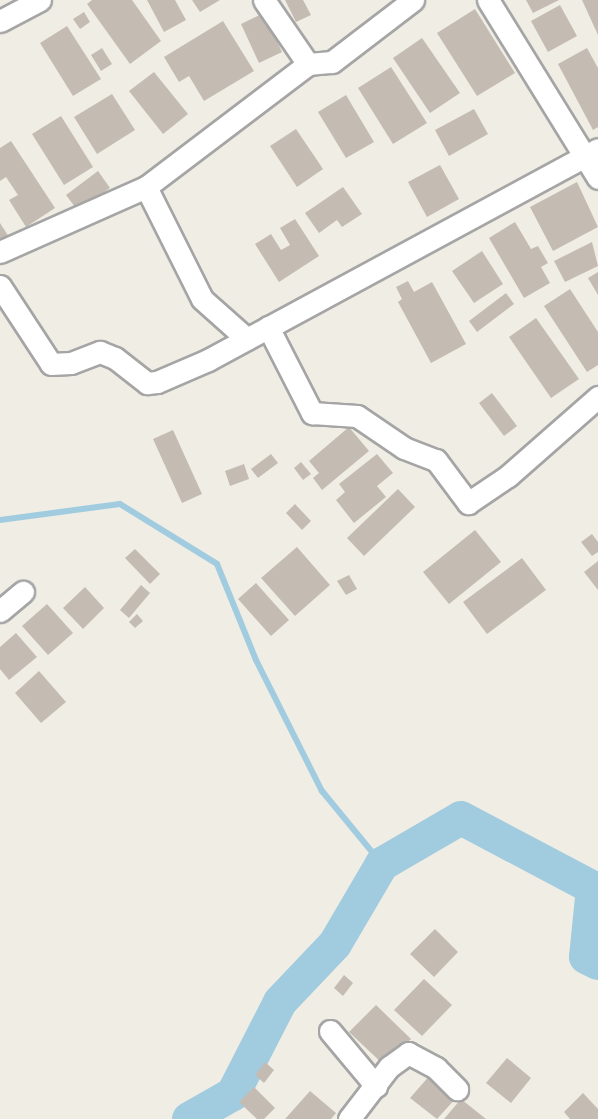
<!DOCTYPE html>
<html>
<head>
<meta charset="utf-8">
<style>
	body { margin:0 }
	#map { position:relative; width:598px; height:1119px; overflow:hidden; background:#f0ede4; font-family:"Asap Condensed",sans-serif }
	div>[style] { position:absolute }
	[style*='--x'] { left:calc(var(--x)*1px); top:calc(var(--y)*1px); width:calc(var(--w)*1px); rotate:calc(var(--a)*1deg) }
	.stream>* { height:6px; margin:-3px; padding:0 3px; transform-origin:3px; border-radius:3px; background:#a1cce0 }
	.river>* { height:34px; margin:-17px; padding:0 17px; transform-origin:17px; border-radius:17px; background:#a1cce0 }
	.building>* { inset:0; background:#c4bcb3 }
	.roads { filter:drop-shadow(2px 0 #a5a5a5) drop-shadow(-2px 0 #a5a5a5) drop-shadow(0 2px #a5a5a5) drop-shadow(0 -2px #a5a5a5) }
	.street>* { height:21px; margin:-10.5px; padding:0 10.5px; transform-origin:10.5px; border-radius:10.5px; background:#fff }
	span { translate:-50% -50%; white-space:nowrap; text-align:center; line-height:1.15; -webkit-text-stroke:6px #fff; paint-order:stroke }
</style>
</head>
<body>
<div id="map">
	<div class="stream">
		<div style="--x:0;--y:520;--w:121;--a:-7.6"></div>
		<div style="--x:120;--y:504;--w:114;--a:31.7"></div>
		<div style="--x:217;--y:564;--w:104;--a:67.9"></div>
		<div style="--x:256;--y:660;--w:147;--a:63.3"></div>
		<div style="--x:322;--y:791;--w:94;--a:50.6"></div>
	</div>
	<div class="river">
		<div style="--x:189;--y:1119;--w:51;--a:-29.6"></div>
		<div style="--x:233;--y:1094;--w:103;--a:-62.9"></div>
		<div style="--x:280;--y:1002;--w:80;--a:-46.5"></div>
		<div style="--x:335;--y:944;--w:93;--a:-59.6"></div>
		<div style="--x:382;--y:864;--w:91;--a:-30.2"></div>
		<div style="--x:461;--y:818;--w:149;--a:27.9"></div>
		<div style="--x:593;--y:888;--w:69;--a:95.8"></div>
		<div style="--x:586;--y:957;--w:13;--a:27"></div>
	</div>
	<div class="building">
		<div style="clip-path:polygon(92px 0,132px 0,161px 41px,130px 64px,87px 4px)"></div>
		<div style="clip-path:polygon(147px 0,175px 0,186px 20px,164px 32px)"></div>
		<div style="clip-path:polygon(192px 0,220px 0,200px 12px)"></div>
		<div style="clip-path:polygon(285px 0,303px 0,311px 15px,296px 22px)"></div>
		<div style="clip-path:polygon(526px 0,559px 0,533px 13px)"></div>
		<div style="clip-path:polygon(582px 0,598px 0,598px 35px)"></div>
		<div style="clip-path:polygon(560px 5px,577px 36px,548px 52px,531px 21px)"></div>
		<div style="clip-path:polygon(475px 9px,515px 73px,477px 96px,437px 33px)"></div>
		<div style="clip-path:polygon(84px 12px,90px 22px,80px 29px,73px 19px)"></div>
		<div style="clip-path:polygon(264px 13px,282px 52px,259px 63px,241px 24px)"></div>
		<div style="clip-path:polygon(223px 21px,254px 71px,204px 101px,189px 76px,179px 82px,164px 57px)"></div>
		<div style="clip-path:polygon(67px 26px,101px 79px,73px 96px,40px 43px)"></div>
		<div style="clip-path:polygon(422px 38px,460px 93px,430px 113px,393px 58px)"></div>
		<div style="clip-path:polygon(102px 48px,112px 64px,101px 71px,91px 55px)"></div>
		<div style="clip-path:polygon(587px 48px,598px 68px,598px 127px,593px 130px,558px 64px)"></div>
		<div style="clip-path:polygon(391px 67px,427px 123px,393px 144px,358px 88px)"></div>
		<div style="clip-path:polygon(154px 72px,188px 114px,163px 134px,129px 91px)"></div>
		<div style="clip-path:polygon(112px 94px,135px 130px,97px 154px,74px 117px)"></div>
		<div style="clip-path:polygon(346px 95px,374px 142px,346px 158px,318px 112px)"></div>
		<div style="clip-path:polygon(474px 109px,488px 134px,449px 156px,435px 130px)"></div>
		<div style="clip-path:polygon(61px 116px,93px 167px,64px 185px,32px 134px)"></div>
		<div style="clip-path:polygon(296px 129px,323px 169px,297px 187px,270px 146px)"></div>
		<div style="clip-path:polygon(11px 141px,55px 208px,26px 227px,9px 200px,18px 195px,6px 177px,0 181px,0 148px)"></div>
		<div style="clip-path:polygon(440px 165px,459px 199px,427px 217px,408px 182px)"></div>
		<div style="clip-path:polygon(98px 171px,110px 188px,78px 211px,66px 195px)"></div>
		<div style="clip-path:polygon(577px 182px,598px 227px,553px 251px,530px 207px)"></div>
		<div style="clip-path:polygon(343px 187px,362px 214px,342px 227px,337px 220px,319px 233px,305px 213px)"></div>
		<div style="clip-path:polygon(295px 219px,319px 256px,279px 282px,255px 244px,271px 234px,281px 250px,290px 245px,280px 228px)"></div>
		<div style="clip-path:polygon(515px 222px,531px 249px,538px 246px,548px 263px,541px 267px,550px 283px,524px 298px,489px 238px)"></div>
		<div style="clip-path:polygon(0 223px,9px 237px,0 243px)"></div>
		<div style="clip-path:polygon(592px 242px,598px 266px,565px 282px,554px 261px)"></div>
		<div style="clip-path:polygon(482px 251px,503px 284px,474px 303px,452px 271px)"></div>
		<div style="clip-path:polygon(598px 272px,598px 295px,588px 278px)"></div>
		<div style="clip-path:polygon(408px 281px,414px 292px,432px 282px,466px 344px,431px 363px,398px 302px,402px 299px,396px 287px)"></div>
		<div style="clip-path:polygon(570px 289px,598px 332px,598px 365px,587px 372px,544px 306px)"></div>
		<div style="clip-path:polygon(506px 293px,514px 304px,477px 332px,469px 321px)"></div>
		<div style="clip-path:polygon(536px 318px,579px 379px,551px 398px,509px 337px)"></div>
		<div style="clip-path:polygon(492px 393px,517px 426px,504px 436px,479px 403px)"></div>
		<div style="clip-path:polygon(349px 427px,369px 451px,322px 490px,313px 478px,319px 473px,309px 461px)"></div>
		<div style="clip-path:polygon(173px 430px,202px 494px,182px 503px,153px 439px)"></div>
		<div style="clip-path:polygon(271px 454px,278px 463px,258px 478px,251px 469px)"></div>
		<div style="clip-path:polygon(377px 454px,393px 473px,377px 486px,386px 497px,354px 523px,336px 500px,345px 492px,339px 484px)"></div>
		<div style="clip-path:polygon(301px 462px,311px 474px,303px 480px,294px 468px)"></div>
		<div style="clip-path:polygon(244px 464px,249px 479px,230px 486px,225px 471px)"></div>
		<div style="clip-path:polygon(398px 489px,415px 507px,364px 556px,347px 538px)"></div>
		<div style="clip-path:polygon(295px 504px,311px 521px,302px 530px,286px 513px)"></div>
		<div style="clip-path:polygon(475px 530px,501px 562px,449px 604px,423px 572px)"></div>
		<div style="clip-path:polygon(592px 534px,598px 542px,598px 552px,592px 556px,581px 542px)"></div>
		<div style="clip-path:polygon(297px 547px,330px 585px,295px 616px,261px 578px)"></div>
		<div style="clip-path:polygon(135px 549px,160px 574px,150px 584px,125px 558px)"></div>
		<div style="clip-path:polygon(522px 558px,546px 590px,487px 634px,463px 602px)"></div>
		<div style="clip-path:polygon(598px 561px,598px 590px,584px 572px)"></div>
		<div style="clip-path:polygon(349px 575px,357px 589px,346px 595px,337px 581px)"></div>
		<div style="clip-path:polygon(256px 583px,289px 620px,271px 636px,238px 599px)"></div>
		<div style="clip-path:polygon(141px 585px,150px 593px,129px 618px,120px 610px)"></div>
		<div style="clip-path:polygon(85px 587px,104px 608px,83px 629px,63px 608px)"></div>
		<div style="clip-path:polygon(47px 604px,73px 633px,48px 655px,22px 626px)"></div>
		<div style="clip-path:polygon(137px 614px,143px 621px,135px 628px,129px 622px)"></div>
		<div style="clip-path:polygon(16px 633px,37px 657px,9px 680px,0 669px,0 647px)"></div>
		<div style="clip-path:polygon(39px 671px,66px 702px,41px 723px,15px 693px)"></div>
		<div style="clip-path:polygon(435px 929px,458px 952px,434px 977px,410px 954px)"></div>
		<div style="clip-path:polygon(344px 975px,353px 983px,343px 996px,334px 988px)"></div>
		<div style="clip-path:polygon(424px 979px,452px 1005px,422px 1036px,394px 1010px)"></div>
		<div style="clip-path:polygon(376px 1005px,411px 1039px,385px 1066px,349px 1032px)"></div>
		<div style="clip-path:polygon(507px 1058px,531px 1078px,511px 1103px,486px 1083px)"></div>
		<div style="clip-path:polygon(265px 1062px,274px 1070px,264px 1083px,255px 1075px)"></div>
		<div style="clip-path:polygon(431px 1074px,457px 1097px,437px 1119px,410px 1098px)"></div>
		<div style="clip-path:polygon(254px 1087px,275px 1108px,264px 1119px,257px 1119px,239px 1102px)"></div>
		<div style="clip-path:polygon(310px 1091px,336px 1113px,331px 1119px,285px 1119px)"></div>
		<div style="clip-path:polygon(583px 1093px,598px 1109px,598px 1119px,570px 1119px,564px 1112px)"></div>
		<div style="clip-path:polygon(461px 1099px,486px 1119px,444px 1119px)"></div>
	</div>
	<div class="roads">
		<div class="street">
			<div style="--x:264;--y:0;--w:78;--a:55.5"></div>
			<div style="--x:488;--y:0;--w:209;--a:58.3"></div>
			<div style="--x:0;--y:21;--w:45;--a:-27.7"></div>
			<div style="--x:146;--y:187;--w:125;--a:63.4"></div>
			<div style="--x:202;--y:299;--w:60;--a:41.6"></div>
			<div style="--x:0;--y:252;--w:160;--a:-24"></div>
			<div style="--x:146;--y:187;--w:203;--a:-37.2"></div>
			<div style="--x:308;--y:64;--w:24;--a:-5"></div>
			<div style="--x:332;--y:62;--w:102;--a:-37.4"></div>
			<div style="--x:0;--y:286;--w:93;--a:56.8"></div>
			<div style="--x:51;--y:364;--w:20;--a:-3"></div>
			<div style="--x:71;--y:363;--w:31;--a:-21"></div>
			<div style="--x:100;--y:352;--w:16;--a:22"></div>
			<div style="--x:115;--y:358;--w:41;--a:38"></div>
			<div style="--x:147;--y:383;--w:10;--a:-6"></div>
			<div style="--x:157;--y:382;--w:56;--a:-23.3"></div>
			<div style="--x:208;--y:360;--w:443;--a:-28.4"></div>
			<div style="--x:268;--y:327;--w:97;--a:62.9"></div>
			<div style="--x:312;--y:413;--w:45;--a:3.8"></div>
			<div style="--x:357;--y:416;--w:57;--a:34.2"></div>
			<div style="--x:404;--y:448;--w:34;--a:21"></div>
			<div style="--x:436;--y:460;--w:54;--a:53.3"></div>
			<div style="--x:468;--y:503;--w:48;--a:-34"></div>
			<div style="--x:508;--y:476;--w:120;--a:-41.3"></div>
			<div style="--x:0;--y:611;--w:30;--a:-40"></div>
			<div style="--x:330;--y:1031;--w:72;--a:50.1"></div>
			<div style="--x:349;--y:1119;--w:66;--a:-52.4"></div>
			<div style="--x:389;--y:1067;--w:24;--a:-36"></div>
			<div style="--x:408;--y:1053;--w:32;--a:28"></div>
			<div style="--x:436;--y:1068;--w:30;--a:45"></div>
		</div>
	</div>
</div>
</body>
</html>
